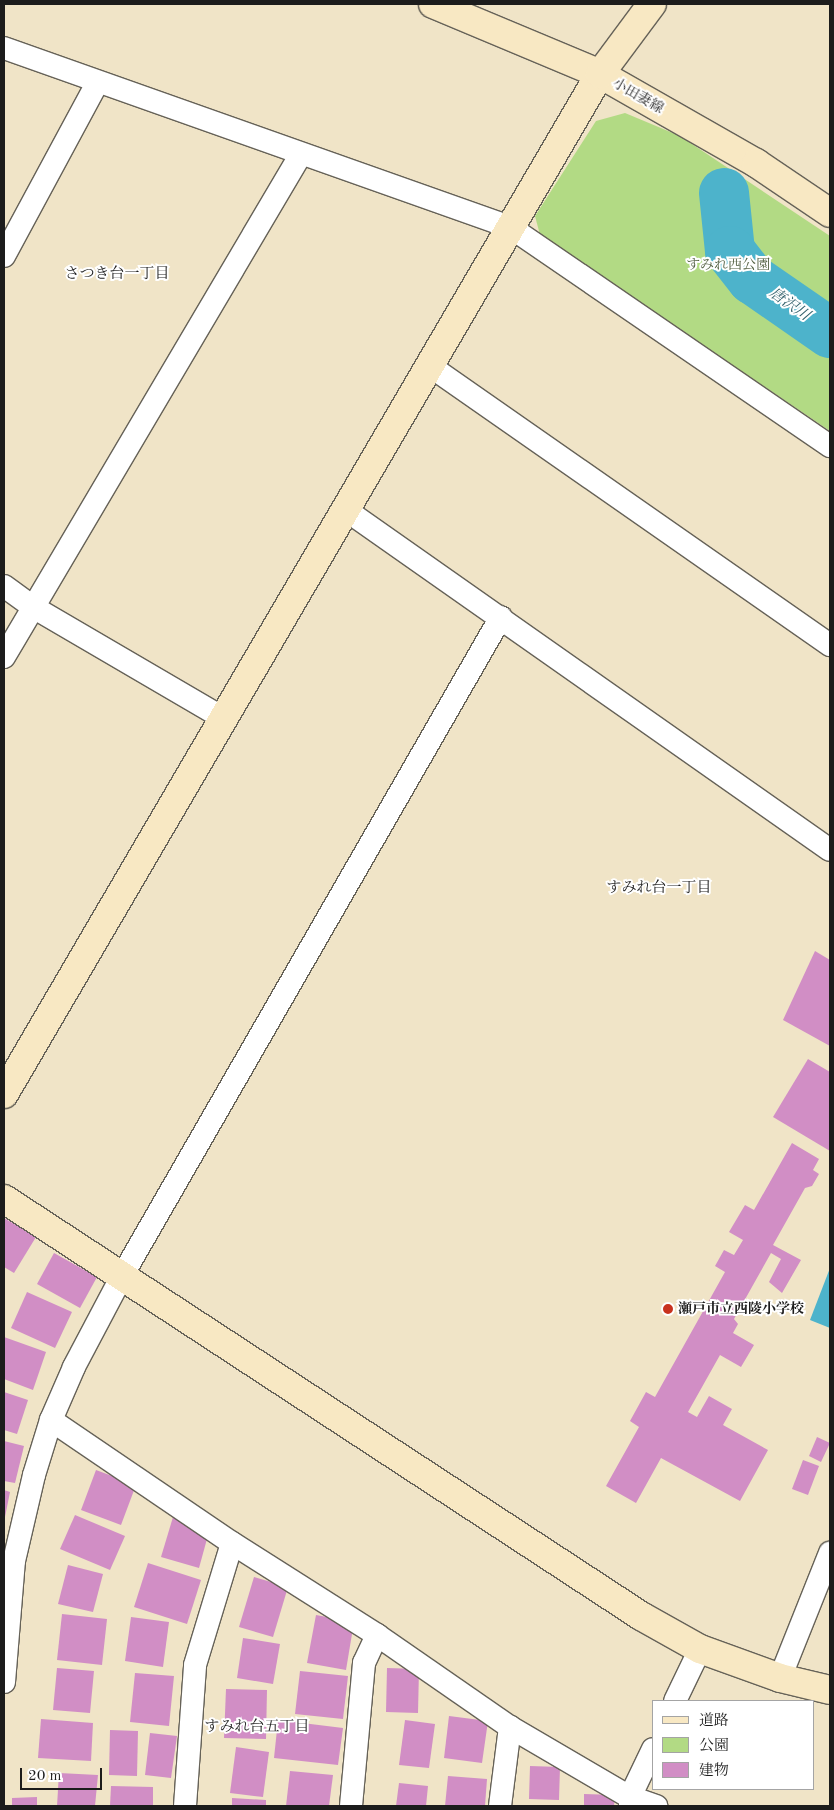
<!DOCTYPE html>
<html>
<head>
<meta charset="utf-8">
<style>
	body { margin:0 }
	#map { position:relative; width:834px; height:1810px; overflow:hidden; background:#f0e4c7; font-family:"Old Standard TT","Noto Serif JP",serif }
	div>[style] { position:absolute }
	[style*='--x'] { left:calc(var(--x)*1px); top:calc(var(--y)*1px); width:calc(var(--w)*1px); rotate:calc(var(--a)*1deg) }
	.green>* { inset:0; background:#b2da84 }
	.water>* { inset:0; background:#4db3cb }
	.river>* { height:50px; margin:-25px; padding:0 25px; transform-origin:25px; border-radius:25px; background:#4db3cb }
	.building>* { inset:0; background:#d18ec5 }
	.roads { filter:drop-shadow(1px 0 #666258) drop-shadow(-1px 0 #666258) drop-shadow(0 1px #666258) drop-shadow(0 -1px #666258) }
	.street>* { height:22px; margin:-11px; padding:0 11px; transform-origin:11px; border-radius:11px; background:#fff }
	.secondary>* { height:28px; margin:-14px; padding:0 14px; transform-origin:14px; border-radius:14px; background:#f8e8c3 }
	.dots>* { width:14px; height:14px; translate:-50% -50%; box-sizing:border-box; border:2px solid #fff; border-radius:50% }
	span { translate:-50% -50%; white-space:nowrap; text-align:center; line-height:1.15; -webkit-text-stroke:4px #fff; paint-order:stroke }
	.street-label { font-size:14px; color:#1c1c1c }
	.park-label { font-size:14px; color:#505e40 }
	.poi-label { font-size:14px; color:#1c1c1c; font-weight:700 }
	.left { translate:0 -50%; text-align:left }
	.neighbourhood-label { font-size:15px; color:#1c1c1c }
	.water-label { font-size:15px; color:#32606b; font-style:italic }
	.frame { position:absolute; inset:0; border:5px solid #1c1c1c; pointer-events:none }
	.legend { position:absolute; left:652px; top:1700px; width:162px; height:90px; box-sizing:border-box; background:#fff; border:1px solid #a4a4a4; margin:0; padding:6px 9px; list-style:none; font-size:15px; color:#1c1c1c }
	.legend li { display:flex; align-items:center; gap:10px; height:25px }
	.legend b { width:25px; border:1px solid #a4a4a4 }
	.scale { position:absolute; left:20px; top:1768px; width:82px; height:22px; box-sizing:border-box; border:2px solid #1c1c1c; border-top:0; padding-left:6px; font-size:15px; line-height:18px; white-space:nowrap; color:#1c1c1c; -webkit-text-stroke:4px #fff; paint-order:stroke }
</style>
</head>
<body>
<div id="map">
	<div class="green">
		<div style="clip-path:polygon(625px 113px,680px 136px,830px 236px,830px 431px,540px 235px,535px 216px,596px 121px)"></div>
	</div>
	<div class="water">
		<div style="clip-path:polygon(830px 1268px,830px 1328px,810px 1320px)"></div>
	</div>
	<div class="river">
		<div style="--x:724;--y:193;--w:58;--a:84.1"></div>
		<div style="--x:730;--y:251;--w:36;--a:52"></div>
		<div style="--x:752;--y:279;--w:95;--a:34.7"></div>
	</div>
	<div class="building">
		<div style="clip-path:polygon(815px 951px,830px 960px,830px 1046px,783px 1020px)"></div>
		<div style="clip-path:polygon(808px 1059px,830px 1072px,830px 1151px,773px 1117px)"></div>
		<div style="clip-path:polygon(792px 1143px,819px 1159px,813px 1170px,819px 1174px,812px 1186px,805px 1188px,773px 1245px,801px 1260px,782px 1293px,769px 1282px,781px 1259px,771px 1253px,734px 1319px,738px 1324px,733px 1333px,754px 1345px,741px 1367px,720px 1355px,688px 1412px,697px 1417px,709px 1396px,732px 1409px,723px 1425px,768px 1450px,740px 1501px,661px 1458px,636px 1503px,606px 1486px,639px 1427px,630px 1421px,646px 1392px,655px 1397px,725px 1272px,715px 1266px,724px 1250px,734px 1255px,743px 1240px,729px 1232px,745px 1205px,754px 1210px)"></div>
		<div style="clip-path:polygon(4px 1218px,36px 1237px,14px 1273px,4px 1267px)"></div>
		<div style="clip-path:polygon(54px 1253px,97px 1277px,80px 1308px,37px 1284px)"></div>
		<div style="clip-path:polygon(27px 1292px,72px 1312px,55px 1348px,11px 1328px)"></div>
		<div style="clip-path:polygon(4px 1337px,46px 1352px,33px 1390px,4px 1379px)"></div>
		<div style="clip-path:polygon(4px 1392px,28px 1400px,17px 1434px,4px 1430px)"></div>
		<div style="clip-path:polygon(817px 1437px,830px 1443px,821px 1462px,809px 1456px)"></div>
		<div style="clip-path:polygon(4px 1441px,24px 1446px,15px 1483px,4px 1481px)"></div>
		<div style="clip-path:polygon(803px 1460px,819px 1466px,808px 1495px,792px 1489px)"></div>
		<div style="clip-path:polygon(96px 1470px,136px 1485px,121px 1525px,81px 1510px)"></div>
		<div style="clip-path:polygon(4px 1490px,10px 1492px,5px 1517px,4px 1517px)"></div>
		<div style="clip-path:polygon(75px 1515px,125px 1536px,110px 1570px,60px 1549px)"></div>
		<div style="clip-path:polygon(173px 1517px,210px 1528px,199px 1568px,161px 1557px)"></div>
		<div style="clip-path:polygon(148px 1563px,201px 1580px,187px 1624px,134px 1607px)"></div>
		<div style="clip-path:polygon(68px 1565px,103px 1574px,93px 1612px,58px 1604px)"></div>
		<div style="clip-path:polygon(254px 1577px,288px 1587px,273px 1637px,239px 1627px)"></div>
		<div style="clip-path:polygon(62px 1614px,107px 1619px,102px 1665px,57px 1660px)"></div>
		<div style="clip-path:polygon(316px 1615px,354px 1622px,346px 1670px,307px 1663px)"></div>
		<div style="clip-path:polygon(131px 1617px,169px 1622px,163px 1667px,125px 1661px)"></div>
		<div style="clip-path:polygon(243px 1638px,280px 1644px,273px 1684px,237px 1678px)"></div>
		<div style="clip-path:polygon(57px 1668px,94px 1671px,90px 1713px,53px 1710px)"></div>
		<div style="clip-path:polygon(387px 1668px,419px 1669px,418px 1713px,386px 1712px)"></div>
		<div style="clip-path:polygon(300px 1671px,348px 1676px,343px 1719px,295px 1714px)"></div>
		<div style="clip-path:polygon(135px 1673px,174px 1676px,169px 1726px,130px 1722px)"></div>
		<div style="clip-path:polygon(226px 1689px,267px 1690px,266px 1739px,224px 1738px)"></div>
		<div style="clip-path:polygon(449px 1716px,488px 1721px,482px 1763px,444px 1758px)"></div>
		<div style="clip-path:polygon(41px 1719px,93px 1723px,91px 1761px,38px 1758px)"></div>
		<div style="clip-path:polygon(278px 1720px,343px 1728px,338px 1765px,274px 1758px)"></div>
		<div style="clip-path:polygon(405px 1720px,435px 1724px,429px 1768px,399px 1765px)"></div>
		<div style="clip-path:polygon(110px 1730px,138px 1731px,137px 1776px,109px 1775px)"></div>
		<div style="clip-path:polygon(150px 1733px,177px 1736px,171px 1778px,145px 1775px)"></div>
		<div style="clip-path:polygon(236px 1747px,269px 1752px,263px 1797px,230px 1793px)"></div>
		<div style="clip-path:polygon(530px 1766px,560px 1767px,559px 1800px,529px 1799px)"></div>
		<div style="clip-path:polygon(290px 1771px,333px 1775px,329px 1806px,286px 1806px)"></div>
		<div style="clip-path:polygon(59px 1773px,98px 1775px,95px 1806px,57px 1806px)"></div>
		<div style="clip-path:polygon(448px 1776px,487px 1779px,485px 1806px,445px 1806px)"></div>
		<div style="clip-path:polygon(399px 1783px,428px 1786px,426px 1806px,396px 1806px)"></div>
		<div style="clip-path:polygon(111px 1786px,153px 1787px,153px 1806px,110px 1806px)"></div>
		<div style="clip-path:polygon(584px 1794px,615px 1795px,614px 1806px,584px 1806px)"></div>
		<div style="clip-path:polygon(37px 1797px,37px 1806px,12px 1806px,12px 1798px)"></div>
		<div style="clip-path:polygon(232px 1798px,266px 1800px,266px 1806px,232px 1806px)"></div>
	</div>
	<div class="roads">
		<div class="street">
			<div style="--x:4;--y:48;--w:537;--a:19.48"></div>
			<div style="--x:510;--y:227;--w:388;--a:34.4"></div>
			<div style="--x:4;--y:256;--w:196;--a:-61.7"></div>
			<div style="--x:430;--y:366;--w:488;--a:34.9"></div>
			<div style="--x:346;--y:510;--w:591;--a:35.09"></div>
			<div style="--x:4;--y:586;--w:36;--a:36"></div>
			<div style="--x:33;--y:607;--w:220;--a:30.3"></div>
			<div style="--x:4;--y:657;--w:584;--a:-59.44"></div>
			<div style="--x:51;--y:1420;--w:219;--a:34.2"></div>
			<div style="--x:232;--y:1543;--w:172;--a:32.4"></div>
			<div style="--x:377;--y:1635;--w:162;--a:34.7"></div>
			<div style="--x:510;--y:1727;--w:139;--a:30.3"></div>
			<div style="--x:630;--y:1797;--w:28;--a:19"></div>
			<div style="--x:780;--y:1678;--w:135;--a:-68.2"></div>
			<div style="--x:4;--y:1682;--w:121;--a:-85.3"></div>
			<div style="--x:14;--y:1561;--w:88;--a:-76.9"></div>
			<div style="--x:34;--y:1475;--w:58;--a:-72.8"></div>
			<div style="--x:51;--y:1420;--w:58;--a:-66.5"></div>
			<div style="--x:74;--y:1367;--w:103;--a:-62.2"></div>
			<div style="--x:122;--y:1276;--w:760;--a:-60.1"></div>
			<div style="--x:675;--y:1701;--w:58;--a:-64.3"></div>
			<div style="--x:185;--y:1806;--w:141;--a:-85.9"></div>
			<div style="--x:195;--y:1665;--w:127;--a:-73.1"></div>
			<div style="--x:351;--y:1806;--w:144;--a:-84.8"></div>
			<div style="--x:364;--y:1663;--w:31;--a:-65"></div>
			<div style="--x:500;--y:1806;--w:80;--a:-82.8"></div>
			<div style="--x:630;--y:1806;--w:9;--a:-90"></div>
			<div style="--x:630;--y:1797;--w:53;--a:-64.4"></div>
		</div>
		<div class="secondary">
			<div style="--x:433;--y:4;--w:181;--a:22.7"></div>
			<div style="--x:600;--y:74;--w:180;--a:29.7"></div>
			<div style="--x:756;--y:163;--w:89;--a:34"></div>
			<div style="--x:4;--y:1094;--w:1181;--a:-59.7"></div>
			<div style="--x:600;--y:74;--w:87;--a:-53.4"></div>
			<div style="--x:4;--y:1199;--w:761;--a:33.21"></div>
			<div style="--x:641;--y:1616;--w:68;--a:29.2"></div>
			<div style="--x:700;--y:1649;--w:85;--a:19.9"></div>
			<div style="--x:780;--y:1678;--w:51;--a:13.5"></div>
		</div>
	</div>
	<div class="dots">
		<div style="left:668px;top:1309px;background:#c8321e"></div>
	</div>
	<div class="street-label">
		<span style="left:638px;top:96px;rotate:30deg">小田妻線</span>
	</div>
	<div class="park-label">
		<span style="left:728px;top:265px">すみれ西公園</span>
	</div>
	<div class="poi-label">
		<span class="left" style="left:678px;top:1309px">瀬戸市立西陵小学校</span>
	</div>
	<div class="neighbourhood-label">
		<span style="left:117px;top:275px">さつき台一丁目</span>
		<span style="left:659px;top:889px">すみれ台一丁目</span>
		<span style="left:257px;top:1728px">すみれ台五丁目</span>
	</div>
	<div class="water-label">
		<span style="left:789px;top:305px;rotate:35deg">唐沢川</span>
	</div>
	<div class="frame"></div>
	<ul class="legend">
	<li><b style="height:6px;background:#f8e8c3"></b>道路</li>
	<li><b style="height:14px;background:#b2da84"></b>公園</li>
	<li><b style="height:14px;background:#d18ec5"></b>建物</li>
	</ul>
	<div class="scale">20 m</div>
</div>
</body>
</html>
